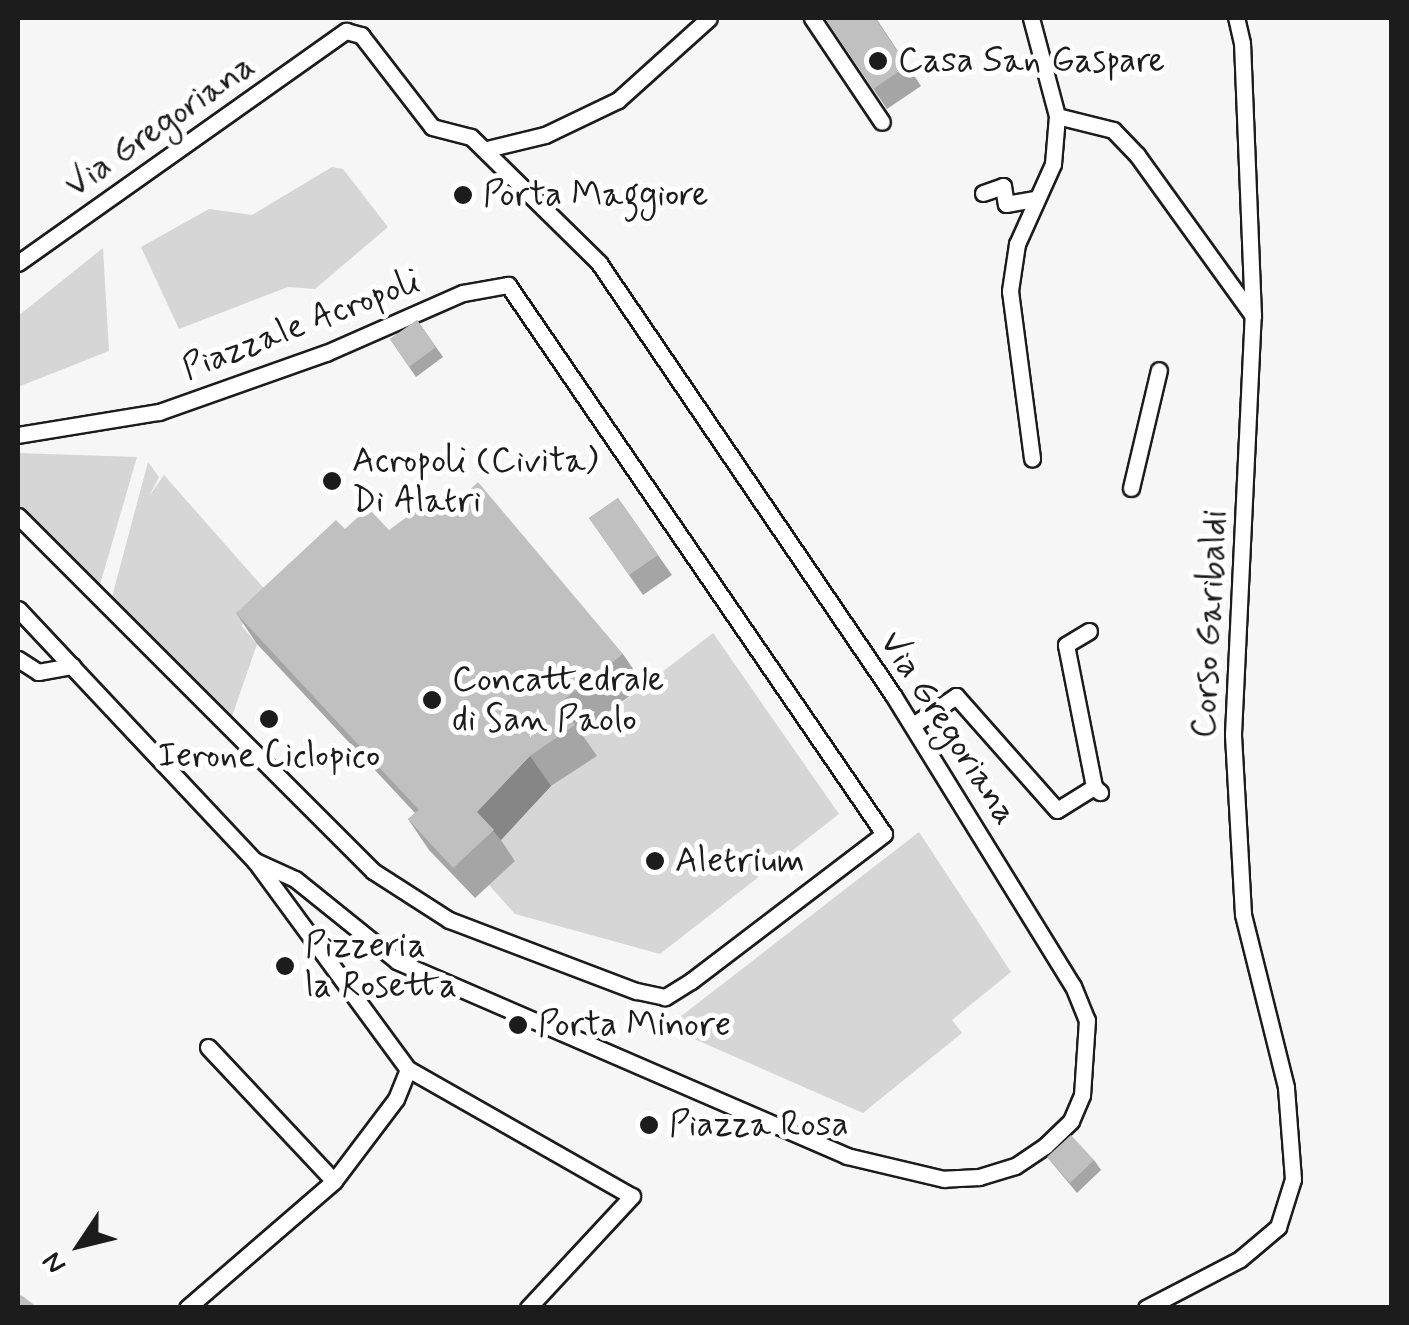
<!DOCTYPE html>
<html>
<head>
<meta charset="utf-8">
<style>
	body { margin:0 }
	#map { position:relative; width:1409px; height:1325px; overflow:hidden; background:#f6f6f6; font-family:Mynerve,sans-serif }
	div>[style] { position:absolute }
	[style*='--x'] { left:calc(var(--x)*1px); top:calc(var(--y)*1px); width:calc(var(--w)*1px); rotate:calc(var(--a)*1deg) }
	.green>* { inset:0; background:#d6d6d6 }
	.roads { filter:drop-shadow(2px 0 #1c1c1c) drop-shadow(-2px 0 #1c1c1c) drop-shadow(0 2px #1c1c1c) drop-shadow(0 -2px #1c1c1c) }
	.lane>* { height:15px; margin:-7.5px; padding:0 7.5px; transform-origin:7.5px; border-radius:7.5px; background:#fff }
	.wall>* { inset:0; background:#a5a5a5 }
	.shaded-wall>* { inset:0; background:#868686 }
	.building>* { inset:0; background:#c0c0c0 }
	.dots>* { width:28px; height:28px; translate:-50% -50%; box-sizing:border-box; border:5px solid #fff; border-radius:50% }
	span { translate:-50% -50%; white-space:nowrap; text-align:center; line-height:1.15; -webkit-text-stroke:10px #fff; paint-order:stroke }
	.poi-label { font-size:35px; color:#1c1c1c }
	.left { translate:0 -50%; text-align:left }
	.street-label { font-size:35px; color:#1c1c1c }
	.frame { position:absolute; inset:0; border:20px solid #1c1c1c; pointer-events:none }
	.north { position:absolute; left:30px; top:1195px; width:100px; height:100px; -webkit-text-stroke:8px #fff; paint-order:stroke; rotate:235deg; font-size:28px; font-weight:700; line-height:40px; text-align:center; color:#1c1c1c }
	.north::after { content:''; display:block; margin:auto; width:35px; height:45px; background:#1c1c1c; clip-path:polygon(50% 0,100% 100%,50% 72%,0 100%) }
</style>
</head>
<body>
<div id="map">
	<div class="green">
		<div style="clip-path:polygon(332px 167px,343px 169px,388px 227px,315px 289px,288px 287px,179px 329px,141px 247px,209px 209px,252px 215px)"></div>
		<div style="clip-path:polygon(103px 248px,109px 351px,18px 387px,18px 316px)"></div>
		<div style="clip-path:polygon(18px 453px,137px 457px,99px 588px,18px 505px)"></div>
		<div style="clip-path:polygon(148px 462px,159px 477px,149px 496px,164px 475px,269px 594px,244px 616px,242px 626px,257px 644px,228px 728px,109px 608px)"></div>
		<div style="clip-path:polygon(713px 633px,839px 814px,660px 954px,515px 914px,489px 885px,515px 860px,486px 829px,520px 820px,551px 786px,596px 756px,580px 735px)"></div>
		<div style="clip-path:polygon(919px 832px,1011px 972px,952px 1020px,962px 1033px,863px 1113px,667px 1027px)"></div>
	</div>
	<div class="roads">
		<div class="lane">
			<div style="--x:812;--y:18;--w:125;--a:56.1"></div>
			<div style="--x:1031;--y:18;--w:101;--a:75.1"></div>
			<div style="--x:1057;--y:116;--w:48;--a:94.8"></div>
			<div style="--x:1053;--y:164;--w:88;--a:114.2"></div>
			<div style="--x:1017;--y:244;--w:48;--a:98.5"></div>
			<div style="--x:1010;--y:291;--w:169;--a:82.5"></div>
			<div style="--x:1057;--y:116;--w:58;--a:14"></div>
			<div style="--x:1113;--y:130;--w:35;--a:46"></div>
			<div style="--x:1137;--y:155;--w:198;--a:54.2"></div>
			<div style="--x:487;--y:149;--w:60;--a:-13.6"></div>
			<div style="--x:545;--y:135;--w:81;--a:-25.6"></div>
			<div style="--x:618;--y:100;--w:122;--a:-42"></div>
			<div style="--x:983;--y:193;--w:21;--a:-19"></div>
			<div style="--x:1003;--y:186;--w:18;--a:81"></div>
			<div style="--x:1006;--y:204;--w:28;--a:-10"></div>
			<div style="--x:18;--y:263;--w:402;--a:-35.3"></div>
			<div style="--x:346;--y:31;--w:16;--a:15"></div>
			<div style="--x:361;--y:35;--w:116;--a:52.3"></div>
			<div style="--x:432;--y:127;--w:40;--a:14.4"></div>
			<div style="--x:471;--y:137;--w:180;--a:44.5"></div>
			<div style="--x:599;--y:263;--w:523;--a:55.76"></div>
			<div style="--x:893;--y:695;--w:342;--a:58.3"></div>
			<div style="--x:1073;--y:986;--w:37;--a:68"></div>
			<div style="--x:1087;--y:1020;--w:75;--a:93.8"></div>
			<div style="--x:1082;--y:1095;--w:28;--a:113"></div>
			<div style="--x:1071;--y:1121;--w:36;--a:136"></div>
			<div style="--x:1045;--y:1146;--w:36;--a:146"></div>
			<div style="--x:1015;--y:1166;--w:38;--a:163"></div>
			<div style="--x:979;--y:1177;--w:35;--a:177"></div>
			<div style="--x:944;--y:1179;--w:100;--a:-166.7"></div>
			<div style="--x:847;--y:1156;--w:490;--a:-156.6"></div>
			<div style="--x:397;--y:961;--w:131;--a:-141.2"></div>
			<div style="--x:295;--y:879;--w:44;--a:-155.8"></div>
			<div style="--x:18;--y:435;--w:143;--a:-9.3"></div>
			<div style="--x:159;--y:412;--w:177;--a:-19.5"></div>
			<div style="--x:326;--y:353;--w:150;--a:-23.7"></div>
			<div style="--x:463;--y:293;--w:46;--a:-10.1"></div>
			<div style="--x:508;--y:285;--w:665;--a:55.59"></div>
			<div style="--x:884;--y:834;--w:243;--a:142.7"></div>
			<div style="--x:691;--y:981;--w:31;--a:148"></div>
			<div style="--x:665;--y:997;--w:30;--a:-168"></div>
			<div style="--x:636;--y:991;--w:200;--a:-159.2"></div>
			<div style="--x:449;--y:920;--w:90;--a:-147.2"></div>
			<div style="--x:373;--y:871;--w:502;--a:-135"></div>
			<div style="--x:1131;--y:488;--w:121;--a:-76.7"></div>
			<div style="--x:18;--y:609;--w:346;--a:46.8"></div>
			<div style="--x:255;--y:861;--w:258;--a:53.7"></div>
			<div style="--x:408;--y:1069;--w:257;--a:29.6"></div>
			<div style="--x:632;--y:1196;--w:153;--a:132.9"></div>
			<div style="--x:1089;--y:631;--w:27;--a:149"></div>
			<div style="--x:1066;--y:645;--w:145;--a:78.8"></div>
			<div style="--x:18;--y:659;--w:24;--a:33"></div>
			<div style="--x:38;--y:672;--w:35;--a:-10"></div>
			<div style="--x:913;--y:725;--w:52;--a:-34"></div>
			<div style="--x:956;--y:696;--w:152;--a:48.5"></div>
			<div style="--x:1057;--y:810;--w:44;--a:-31.9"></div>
			<div style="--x:1094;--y:787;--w:8;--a:40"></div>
			<div style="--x:208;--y:1047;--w:184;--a:46.8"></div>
			<div style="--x:187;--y:1308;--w:194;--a:-40.8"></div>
			<div style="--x:334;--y:1181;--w:103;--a:-52.9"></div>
			<div style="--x:396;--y:1099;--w:32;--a:-68"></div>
			<div style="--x:1146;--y:1308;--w:106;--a:-27.5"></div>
			<div style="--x:1240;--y:1259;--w:50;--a:-40.1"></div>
			<div style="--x:1278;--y:1227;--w:50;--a:-72.6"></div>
			<div style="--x:1293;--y:1179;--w:92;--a:-94.4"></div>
			<div style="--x:1286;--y:1087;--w:178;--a:-104"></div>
			<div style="--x:1243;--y:914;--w:180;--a:-93.2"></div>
			<div style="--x:1233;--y:734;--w:418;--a:-87.3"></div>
			<div style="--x:1253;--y:316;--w:273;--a:-92.3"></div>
			<div style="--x:1242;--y:43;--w:26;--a:-103"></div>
		</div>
	</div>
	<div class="wall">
		<div style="clip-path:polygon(825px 18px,876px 18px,921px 86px,887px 109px)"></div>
		<div style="clip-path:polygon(417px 320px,443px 357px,416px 377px,390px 339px)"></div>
		<div style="clip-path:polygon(618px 498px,672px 575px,643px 595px,589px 518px)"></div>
		<div style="clip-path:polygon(345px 529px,389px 530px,623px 654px,644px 685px,581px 733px,597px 756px,551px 786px,501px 840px,515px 861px,475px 898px,429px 850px,408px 819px,415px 813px,257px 644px,236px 613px)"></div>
		<div style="clip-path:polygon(1047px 1157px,1094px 1160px,1101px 1170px,1077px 1193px)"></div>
	</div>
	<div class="shaded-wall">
		<div style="clip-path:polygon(530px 756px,551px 786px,501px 840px,477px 812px)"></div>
	</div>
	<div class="building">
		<div style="clip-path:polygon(825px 18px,875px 18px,907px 66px,873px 89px)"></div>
		<div style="clip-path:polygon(417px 320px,436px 347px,409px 367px,390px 339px)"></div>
		<div style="clip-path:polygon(478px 482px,623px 654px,558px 704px,575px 725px,530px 756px,477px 812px,494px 830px,453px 868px,408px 819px,419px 810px,236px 613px,336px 520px,345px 529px,368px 508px,389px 530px,422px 506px,442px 516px)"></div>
		<div style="clip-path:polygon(618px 498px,658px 555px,629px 575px,589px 518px)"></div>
		<div style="clip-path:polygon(1071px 1135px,1094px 1160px,1070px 1183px,1047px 1157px)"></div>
		<div style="clip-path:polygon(18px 1294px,24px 1297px,38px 1308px,18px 1308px)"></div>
	</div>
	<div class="dots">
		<div style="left:878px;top:61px;background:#1c1c1c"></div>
		<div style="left:463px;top:195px;background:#1c1c1c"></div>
		<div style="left:332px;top:481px;background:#1c1c1c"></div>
		<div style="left:432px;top:700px;background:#1c1c1c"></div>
		<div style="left:269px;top:719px;background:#1c1c1c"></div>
		<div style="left:655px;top:861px;background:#1c1c1c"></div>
		<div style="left:285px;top:966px;background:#1c1c1c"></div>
		<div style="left:518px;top:1025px;background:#1c1c1c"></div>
		<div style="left:649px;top:1125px;background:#1c1c1c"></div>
	</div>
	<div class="poi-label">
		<span class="left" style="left:898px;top:61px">Casa San Gaspare</span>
		<span class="left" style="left:483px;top:195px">Porta Maggiore</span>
		<span class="left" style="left:352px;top:481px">Acropoli (Civita)<br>Di Alatri</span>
		<span class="left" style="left:452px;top:700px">Concattedrale<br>di San Paolo</span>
		<span style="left:269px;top:756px">Ierone Ciclopico</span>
		<span class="left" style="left:675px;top:861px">Aletrium</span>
		<span class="left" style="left:305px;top:966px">Pizzeria<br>la Rosetta</span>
		<span class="left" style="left:538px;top:1025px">Porta Minore</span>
		<span class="left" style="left:669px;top:1125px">Piazza Rosa</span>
	</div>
	<div class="street-label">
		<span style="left:160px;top:126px;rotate:-35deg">Via Gregoriana</span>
		<span style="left:301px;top:325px;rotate:-21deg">Piazzale Acropoli</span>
		<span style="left:1210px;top:624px;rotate:-87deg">Corso Garibaldi</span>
		<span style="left:948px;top:728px;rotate:57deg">Via Gregoriana</span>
	</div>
	<div class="frame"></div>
	<div class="north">N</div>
</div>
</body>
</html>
